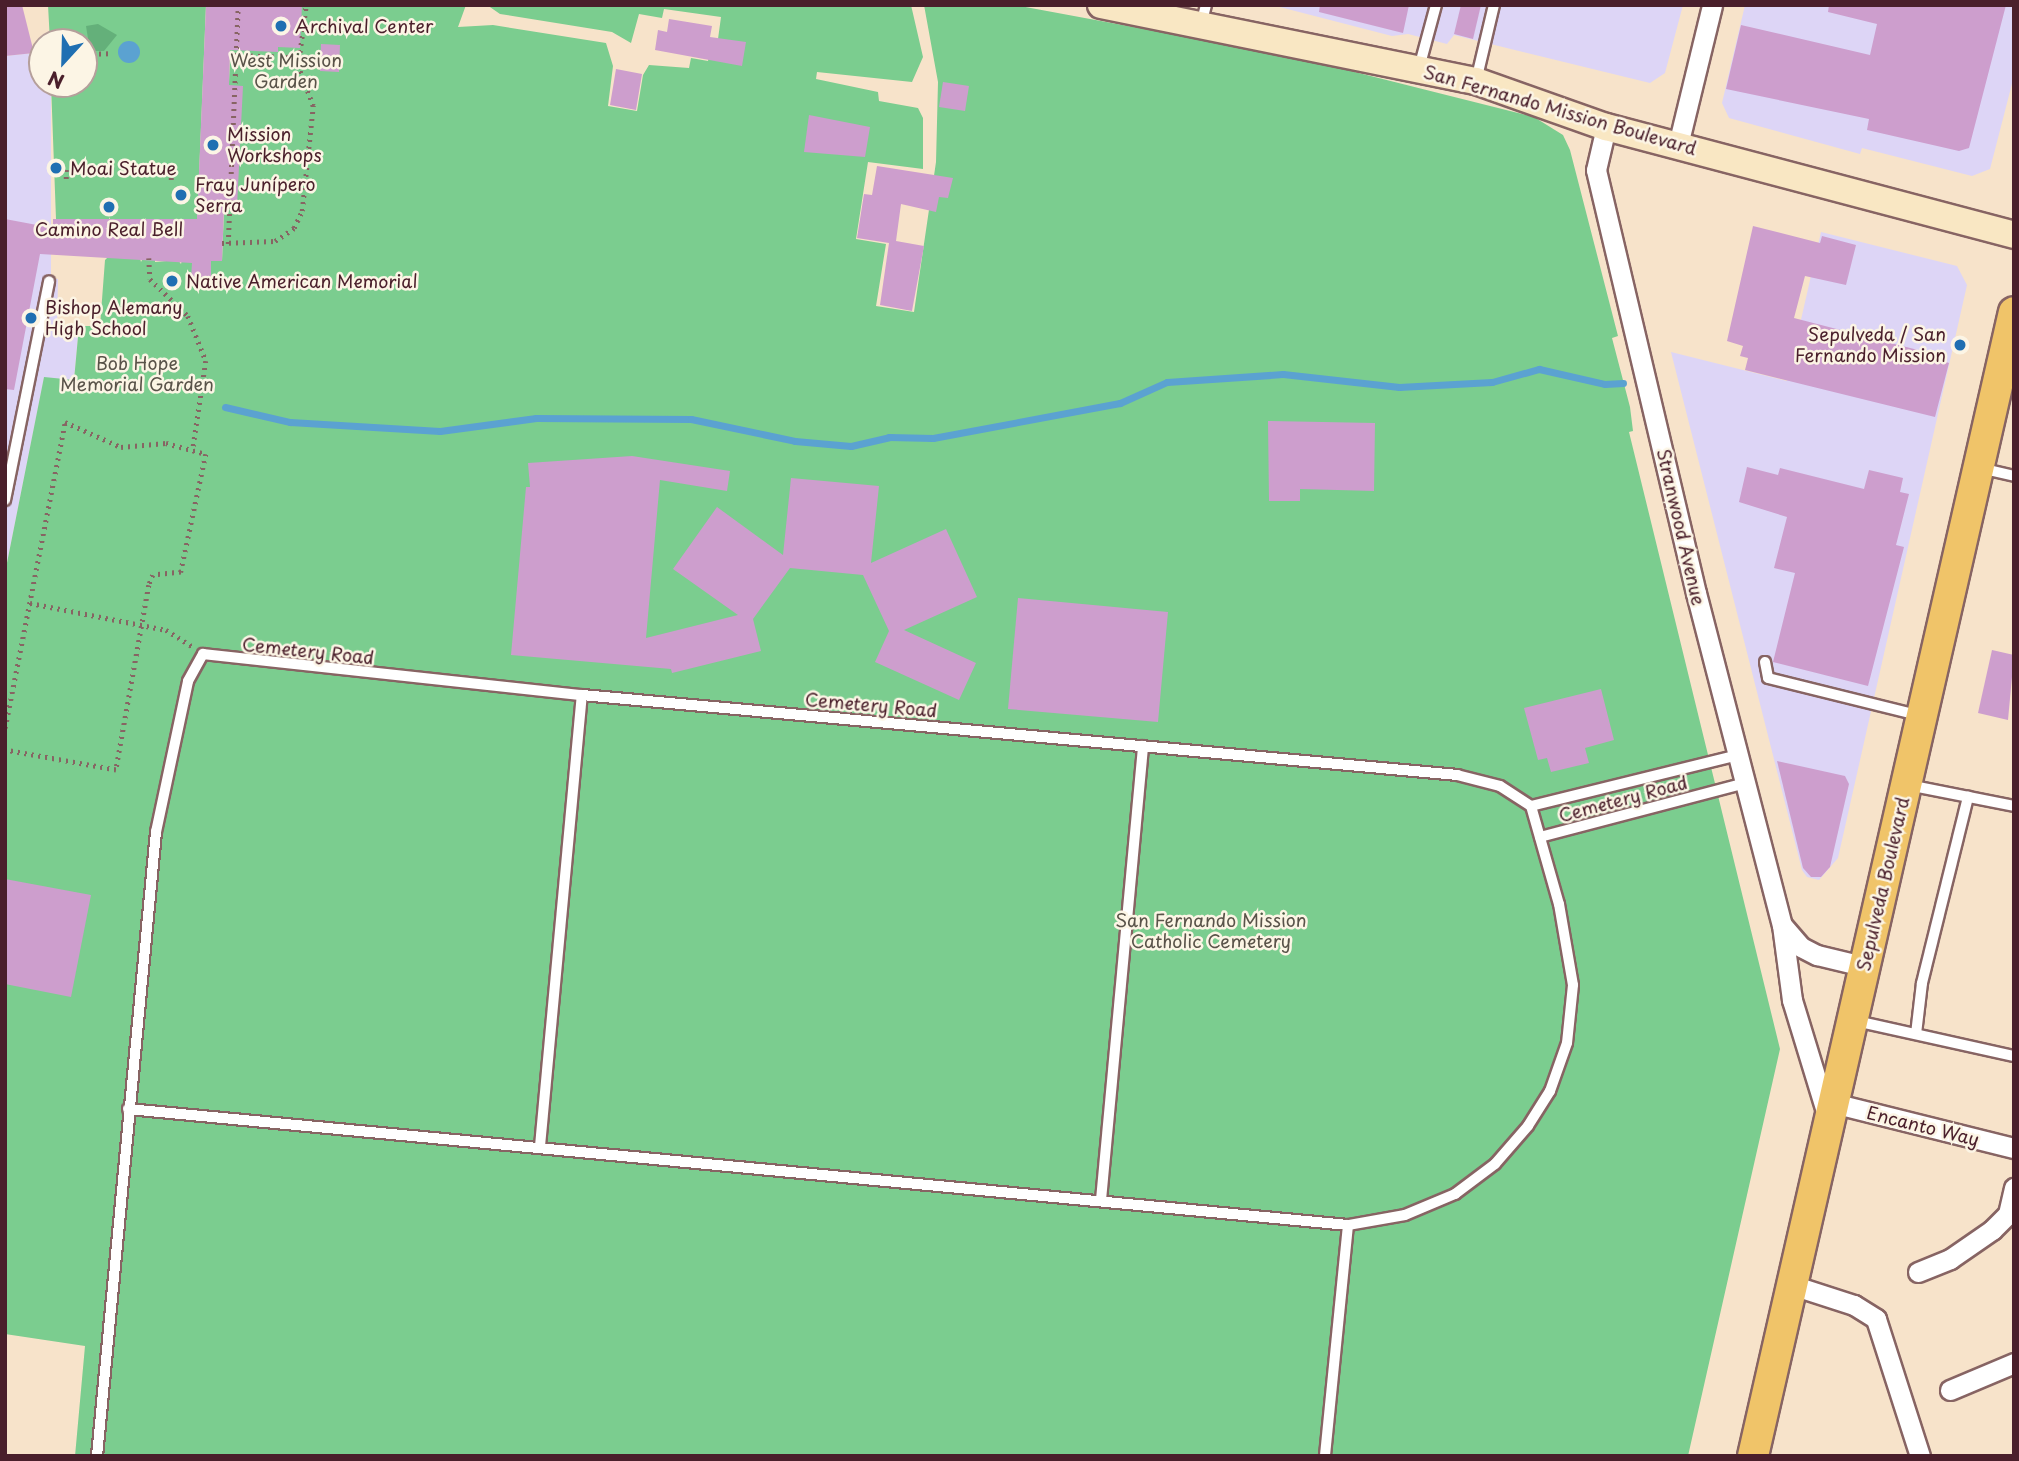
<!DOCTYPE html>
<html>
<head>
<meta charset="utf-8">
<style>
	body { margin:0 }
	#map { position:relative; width:2019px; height:1461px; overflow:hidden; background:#f7e3ca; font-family:"Playpen Sans",sans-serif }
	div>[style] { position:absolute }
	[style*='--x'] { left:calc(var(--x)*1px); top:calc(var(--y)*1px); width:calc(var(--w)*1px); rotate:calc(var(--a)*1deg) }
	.built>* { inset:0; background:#ddd5f6 }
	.green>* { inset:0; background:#7bcd8f }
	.forest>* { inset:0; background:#64b07a }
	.water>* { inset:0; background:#5ba2d1 }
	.round { border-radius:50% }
	.stream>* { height:7px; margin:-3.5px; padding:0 3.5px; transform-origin:3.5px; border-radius:3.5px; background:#5ba2d1 }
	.building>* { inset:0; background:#cd9ecd }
	.path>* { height:4.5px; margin-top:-2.25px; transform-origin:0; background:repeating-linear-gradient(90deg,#876463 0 2px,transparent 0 7px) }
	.roads { filter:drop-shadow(2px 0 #876463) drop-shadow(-2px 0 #876463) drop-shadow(0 2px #876463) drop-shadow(0 -2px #876463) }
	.service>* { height:10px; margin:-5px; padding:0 5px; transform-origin:5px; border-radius:5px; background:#fff }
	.minor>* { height:19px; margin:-9.5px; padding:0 9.5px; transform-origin:9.5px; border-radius:9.5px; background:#fff }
	.secondary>* { height:26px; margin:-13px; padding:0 13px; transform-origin:13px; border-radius:13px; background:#f9e7c3 }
	.primary>* { height:30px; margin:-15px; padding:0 15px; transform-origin:15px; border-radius:15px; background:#f0c469 }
	.dots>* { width:19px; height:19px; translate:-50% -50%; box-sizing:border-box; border:4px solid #fcf5e5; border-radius:50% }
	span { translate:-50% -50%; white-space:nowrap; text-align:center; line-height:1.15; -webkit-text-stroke:5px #fcf5e5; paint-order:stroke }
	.poi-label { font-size:18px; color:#4a1f2b }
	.left { translate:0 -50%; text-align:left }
	.right { translate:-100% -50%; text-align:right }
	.park-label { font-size:18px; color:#595349 }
	.street-label { font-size:18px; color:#4a1f2b }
	.frame { position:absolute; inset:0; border:7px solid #4a1f2b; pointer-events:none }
	.north { position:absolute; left:28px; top:28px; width:70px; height:70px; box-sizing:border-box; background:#fcf5e5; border:2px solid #b59f9b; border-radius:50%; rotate:202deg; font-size:19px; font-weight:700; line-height:28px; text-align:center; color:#4a1f2b }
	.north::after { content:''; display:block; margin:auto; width:24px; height:32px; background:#1f6fb2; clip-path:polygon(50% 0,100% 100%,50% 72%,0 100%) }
</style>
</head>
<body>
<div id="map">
	<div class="built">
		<div style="clip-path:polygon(1272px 5px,1683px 5px,1665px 73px,1650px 83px,1454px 35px,1447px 44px,1408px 34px,1392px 36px)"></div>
		<div style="clip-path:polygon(1745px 5px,2014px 5px,2014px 76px,1990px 169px,1972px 176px,1862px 148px,1860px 154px,1729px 118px,1722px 103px)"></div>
		<div style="clip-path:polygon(42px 52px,42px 84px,51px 84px,51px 278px,58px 279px,57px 325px,79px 326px,74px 380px,44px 378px,5px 573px,5px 56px)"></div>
		<div style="clip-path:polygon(1821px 232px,1957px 266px,1967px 285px,1838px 858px,1819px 880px,1807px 877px,1802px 870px,1671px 352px,1787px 381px)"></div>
	</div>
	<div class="green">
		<div style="clip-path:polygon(48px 5px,206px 5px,197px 225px,156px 219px,146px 223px,146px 218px,143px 222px,110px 221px,110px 217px,108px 221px,56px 219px,51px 84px,84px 84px,84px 42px,50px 42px)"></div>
		<div style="clip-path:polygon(232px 5px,466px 5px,458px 27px,493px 25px,606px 43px,613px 66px,608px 106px,637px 111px,643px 75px,649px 65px,689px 68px,691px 58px,708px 61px,712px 39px,718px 39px,721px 17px,664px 9px,662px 18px,639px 14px,631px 43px,612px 32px,500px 14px,487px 5px,911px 5px,923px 57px,912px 82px,817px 72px,816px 79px,878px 92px,879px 101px,918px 108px,923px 118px,923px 169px,868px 162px,856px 239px,886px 244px,876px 306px,914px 312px,936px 162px,938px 82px,924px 5px,1014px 5px,1295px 57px,1534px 117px,1563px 135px,1570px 150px,1618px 336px,1612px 338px,1630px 407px,1633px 431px,1629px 432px,1780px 1049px,1688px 1456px,75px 1456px,85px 1346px,5px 1334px,5px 573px,44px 377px,74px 380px,79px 326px,100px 326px,105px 260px,108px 257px,140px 258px,141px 262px,143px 258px,155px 259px,155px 262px,178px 260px,181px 264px,182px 260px,192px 260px,211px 279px,211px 261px,222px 261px)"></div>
	</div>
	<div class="forest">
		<div style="clip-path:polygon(98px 24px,117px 35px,104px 51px,90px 51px,86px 26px)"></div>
	</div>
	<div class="water">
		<div class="round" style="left:118px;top:41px;width:22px;height:22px"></div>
	</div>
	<div class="stream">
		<div style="--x:225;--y:407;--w:67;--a:13"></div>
		<div style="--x:290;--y:422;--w:150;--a:3.4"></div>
		<div style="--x:440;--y:431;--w:97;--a:-7.7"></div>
		<div style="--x:536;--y:418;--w:155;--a:0.4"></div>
		<div style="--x:691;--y:419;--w:106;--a:11.9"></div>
		<div style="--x:795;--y:441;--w:56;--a:5.1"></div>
		<div style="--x:851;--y:446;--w:39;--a:-13"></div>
		<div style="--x:889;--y:437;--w:44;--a:1.3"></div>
		<div style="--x:933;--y:438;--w:190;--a:-10.6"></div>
		<div style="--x:1120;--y:403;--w:51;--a:-24.1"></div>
		<div style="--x:1167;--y:382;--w:116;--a:-3.9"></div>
		<div style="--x:1283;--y:374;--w:117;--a:6.4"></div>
		<div style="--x:1399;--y:387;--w:93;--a:-3.1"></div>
		<div style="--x:1492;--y:382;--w:49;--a:-15.5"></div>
		<div style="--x:1539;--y:369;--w:68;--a:12.8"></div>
		<div style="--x:1605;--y:384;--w:18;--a:-3"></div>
	</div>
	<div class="building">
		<div style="clip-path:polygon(5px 5px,22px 5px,34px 53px,5px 56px)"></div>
		<div style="clip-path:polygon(206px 5px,302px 5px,300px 48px,278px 47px,278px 52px,230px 50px,229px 85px,243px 86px,237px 207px,224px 207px,222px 261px,211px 261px,211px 280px,191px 279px,192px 263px,40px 254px,14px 390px,5px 389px,5px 219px,53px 228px,53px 219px,197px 219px)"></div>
		<div style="clip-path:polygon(1320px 5px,1409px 5px,1403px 33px,1319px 12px)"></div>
		<div style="clip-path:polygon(1461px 5px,1481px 5px,1473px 39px,1454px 34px)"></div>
		<div style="clip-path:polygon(1829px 5px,2006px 5px,1969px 148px,1959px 151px,1867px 130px,1869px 119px,1726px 89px,1741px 25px,1870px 55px,1877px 24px,1828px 12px)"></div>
		<div style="clip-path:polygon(669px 19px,712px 26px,710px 37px,746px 42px,742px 66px,655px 50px,658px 30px,667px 32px)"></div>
		<div style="clip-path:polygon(321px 44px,340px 45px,339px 72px,320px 71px)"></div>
		<div style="clip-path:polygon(616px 69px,642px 74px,636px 110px,610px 105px)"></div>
		<div style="clip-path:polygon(943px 82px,969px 86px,965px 111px,939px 107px)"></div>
		<div style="clip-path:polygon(809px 115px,870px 127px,865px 157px,804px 152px)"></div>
		<div style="clip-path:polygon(877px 166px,953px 178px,948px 198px,939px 197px,936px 212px,901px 204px,896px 241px,924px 246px,912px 311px,880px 305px,889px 243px,857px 238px,864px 194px,872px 195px)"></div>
		<div style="clip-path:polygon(1753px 226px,1820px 243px,1822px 236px,1856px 245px,1846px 285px,1805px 276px,1794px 318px,1945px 357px,1943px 361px,1949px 363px,1935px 417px,1745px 370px,1748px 358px,1740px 356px,1743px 346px,1727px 341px)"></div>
		<div style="clip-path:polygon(1268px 421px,1375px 423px,1374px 491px,1300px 489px,1300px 501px,1269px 501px)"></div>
		<div style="clip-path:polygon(632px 456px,730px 471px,727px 491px,660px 480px,646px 638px,738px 615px,673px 569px,717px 507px,783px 555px,791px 478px,879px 486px,871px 563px,946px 529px,977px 597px,904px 630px,976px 663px,959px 700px,875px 662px,889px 631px,863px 575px,790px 568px,753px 619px,761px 651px,672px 673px,671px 669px,511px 655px,526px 487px,530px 487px,528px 463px)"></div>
		<div style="clip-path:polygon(1747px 467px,1778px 475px,1780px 468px,1864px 489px,1869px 470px,1903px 478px,1900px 492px,1909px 494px,1896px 545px,1904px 547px,1868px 686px,1773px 662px,1795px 573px,1774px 568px,1787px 517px,1739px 502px)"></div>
		<div style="clip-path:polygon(1018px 598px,1168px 612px,1158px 722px,1008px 709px)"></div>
		<div style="clip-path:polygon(1992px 650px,2014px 655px,2008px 720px,1978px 713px)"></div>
		<div style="clip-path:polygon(1601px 689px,1614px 740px,1585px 748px,1589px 763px,1551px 772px,1547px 758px,1538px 760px,1524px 708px)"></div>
		<div style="clip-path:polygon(1777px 761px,1845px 776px,1849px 784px,1830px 867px,1821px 877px,1811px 877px,1803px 868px)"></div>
		<div style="clip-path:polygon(5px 879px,91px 895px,71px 997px,5px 984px)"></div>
	</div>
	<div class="path">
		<div style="--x:85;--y:54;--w:25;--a:-2"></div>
		<div style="--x:230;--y:55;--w:89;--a:1.9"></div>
		<div style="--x:66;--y:179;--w:10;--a:-90"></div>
		<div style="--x:171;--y:180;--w:5;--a:-90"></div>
		<div style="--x:222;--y:243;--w:53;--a:-2.2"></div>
		<div style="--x:275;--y:241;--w:23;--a:-34"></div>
		<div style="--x:294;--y:228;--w:19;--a:-65"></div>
		<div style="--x:302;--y:211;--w:106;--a:-84"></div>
		<div style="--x:313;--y:106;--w:43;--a:-110.6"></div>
		<div style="--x:298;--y:66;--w:62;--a:-82.5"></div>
		<div style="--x:228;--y:244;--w:239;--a:-87.6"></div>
		<div style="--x:149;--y:258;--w:21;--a:87"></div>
		<div style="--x:150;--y:279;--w:53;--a:44.2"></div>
		<div style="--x:188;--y:316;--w:48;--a:68.2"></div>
		<div style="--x:206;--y:361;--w:89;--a:98.4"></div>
		<div style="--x:30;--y:603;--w:139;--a:11.2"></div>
		<div style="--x:166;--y:630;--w:32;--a:32"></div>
		<div style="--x:5;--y:728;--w:312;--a:-78.9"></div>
		<div style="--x:65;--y:422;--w:61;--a:24.1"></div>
		<div style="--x:121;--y:447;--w:45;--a:-5.1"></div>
		<div style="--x:166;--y:443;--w:41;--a:15.4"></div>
		<div style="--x:206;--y:454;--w:121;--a:102"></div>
		<div style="--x:181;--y:572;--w:28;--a:174"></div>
		<div style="--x:153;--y:575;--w:11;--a:112"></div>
		<div style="--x:149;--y:585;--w:188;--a:100.1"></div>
		<div style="--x:116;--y:770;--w:113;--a:-169.8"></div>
	</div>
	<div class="roads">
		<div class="service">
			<div style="--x:1201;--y:25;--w:21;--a:-76"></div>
			<div style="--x:1419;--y:68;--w:65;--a:-74.9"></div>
			<div style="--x:1476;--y:81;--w:78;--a:-76.7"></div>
			<div style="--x:1980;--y:468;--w:35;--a:13"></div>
			<div style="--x:5;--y:500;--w:223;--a:-78.6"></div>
			<div style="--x:1765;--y:662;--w:16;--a:79"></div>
			<div style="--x:1768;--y:678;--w:154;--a:13.9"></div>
			<div style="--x:1908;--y:785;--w:108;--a:11.2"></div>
			<div style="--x:1531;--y:806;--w:214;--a:-13.8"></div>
			<div style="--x:1540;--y:837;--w:213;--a:-14.7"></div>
			<div style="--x:1856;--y:1021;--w:162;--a:12.5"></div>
			<div style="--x:1916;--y:1034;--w:51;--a:-83.3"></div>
			<div style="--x:1922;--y:983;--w:192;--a:-76.1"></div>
			<div style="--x:128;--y:1109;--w:1226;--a:5.43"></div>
			<div style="--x:540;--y:1146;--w:453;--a:-84.7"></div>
			<div style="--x:1101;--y:1200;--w:456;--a:-84.7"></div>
			<div style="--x:97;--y:1456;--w:627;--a:-84.6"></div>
			<div style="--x:156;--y:832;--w:154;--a:-78"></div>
			<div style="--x:188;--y:681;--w:31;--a:-61"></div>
			<div style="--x:203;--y:654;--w:381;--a:6.2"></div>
			<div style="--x:582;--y:695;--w:879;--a:5.22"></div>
			<div style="--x:1457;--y:775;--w:44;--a:14.3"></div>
			<div style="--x:1500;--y:786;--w:37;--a:33"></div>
			<div style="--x:1531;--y:806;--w:102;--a:74.1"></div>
			<div style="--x:1559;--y:904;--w:82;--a:80.2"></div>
			<div style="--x:1573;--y:985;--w:58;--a:95.9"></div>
			<div style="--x:1567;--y:1043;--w:51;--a:109.5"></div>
			<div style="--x:1550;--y:1091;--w:41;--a:122.2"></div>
			<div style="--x:1528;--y:1126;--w:50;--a:131"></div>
			<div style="--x:1495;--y:1164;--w:50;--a:143.1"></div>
			<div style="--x:1455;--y:1194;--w:54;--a:157.2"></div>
			<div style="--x:1405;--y:1215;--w:58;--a:170"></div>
			<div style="--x:1348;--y:1225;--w:232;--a:95.7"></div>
		</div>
		<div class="minor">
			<div style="--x:1606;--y:127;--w:44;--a:103.1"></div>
			<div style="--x:1596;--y:170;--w:435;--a:76.7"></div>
			<div style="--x:1696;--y:593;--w:343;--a:75.5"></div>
			<div style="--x:1782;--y:925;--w:76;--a:82.4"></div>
			<div style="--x:1792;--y:1000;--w:123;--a:73"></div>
			<div style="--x:1678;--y:145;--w:144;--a:-76.3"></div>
			<div style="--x:1782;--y:925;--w:29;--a:49"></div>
			<div style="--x:1801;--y:947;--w:18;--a:27"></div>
			<div style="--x:1817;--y:955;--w:47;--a:13.4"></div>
			<div style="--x:1833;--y:1103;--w:187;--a:14"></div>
			<div style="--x:1918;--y:1272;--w:35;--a:-22"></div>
			<div style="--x:1950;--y:1259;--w:51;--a:-34.6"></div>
			<div style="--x:1992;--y:1230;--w:23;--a:-45"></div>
			<div style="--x:2008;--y:1214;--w:27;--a:-77"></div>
			<div style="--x:1792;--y:1285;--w:65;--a:17.9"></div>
			<div style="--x:1854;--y:1305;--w:26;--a:32"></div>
			<div style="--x:1876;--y:1319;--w:144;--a:72.2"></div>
			<div style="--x:1950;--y:1390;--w:69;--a:-22.9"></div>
		</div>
		<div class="secondary">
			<div style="--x:1101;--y:5;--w:383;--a:11.5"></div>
			<div style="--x:1476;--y:81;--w:138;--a:19.5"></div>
			<div style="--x:1606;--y:127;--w:422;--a:14.8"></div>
		</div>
		<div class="primary">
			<div style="--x:1753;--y:1456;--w:1173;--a:-77.15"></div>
		</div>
	</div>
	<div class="dots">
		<div style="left:281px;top:26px;background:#1f6fb2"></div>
		<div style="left:213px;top:145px;background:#1f6fb2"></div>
		<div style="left:56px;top:168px;background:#1f6fb2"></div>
		<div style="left:181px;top:195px;background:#1f6fb2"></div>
		<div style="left:109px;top:207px;background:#1f6fb2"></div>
		<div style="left:172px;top:281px;background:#1f6fb2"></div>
		<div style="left:31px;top:318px;background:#1f6fb2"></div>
		<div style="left:1960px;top:345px;background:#1f6fb2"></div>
	</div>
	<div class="poi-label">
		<span class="left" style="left:295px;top:26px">Archival Center</span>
		<span class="left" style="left:227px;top:145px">Mission<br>Workshops</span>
		<span class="left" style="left:70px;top:168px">Moai Statue</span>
		<span class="left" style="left:195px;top:195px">Fray Junípero<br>Serra</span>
		<span style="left:109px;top:229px">Camino Real Bell</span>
		<span class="left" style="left:186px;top:281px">Native American Memorial</span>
		<span class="left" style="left:45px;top:318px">Bishop Alemany<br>High School</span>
		<span class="right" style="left:1946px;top:345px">Sepulveda / San<br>Fernando Mission</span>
	</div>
	<div class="park-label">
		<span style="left:286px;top:71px">West Mission<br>Garden</span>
		<span style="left:137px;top:374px">Bob Hope<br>Memorial Garden</span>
		<span style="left:1211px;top:931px">San Fernando Mission<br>Catholic Cemetery</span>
	</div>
	<div class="street-label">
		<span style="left:1560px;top:110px;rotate:16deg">San Fernando Mission Boulevard</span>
		<span style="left:1681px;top:527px;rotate:77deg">Stranwood Avenue</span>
		<span style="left:308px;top:651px;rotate:6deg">Cemetery Road</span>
		<span style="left:871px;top:705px;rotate:5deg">Cemetery Road</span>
		<span style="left:1623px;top:799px;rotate:-15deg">Cemetery Road</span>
		<span style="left:1883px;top:884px;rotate:-77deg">Sepulveda Boulevard</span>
		<span style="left:1923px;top:1126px;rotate:14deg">Encanto Way</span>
	</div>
	<div class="frame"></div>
	<div class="north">N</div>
</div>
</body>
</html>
